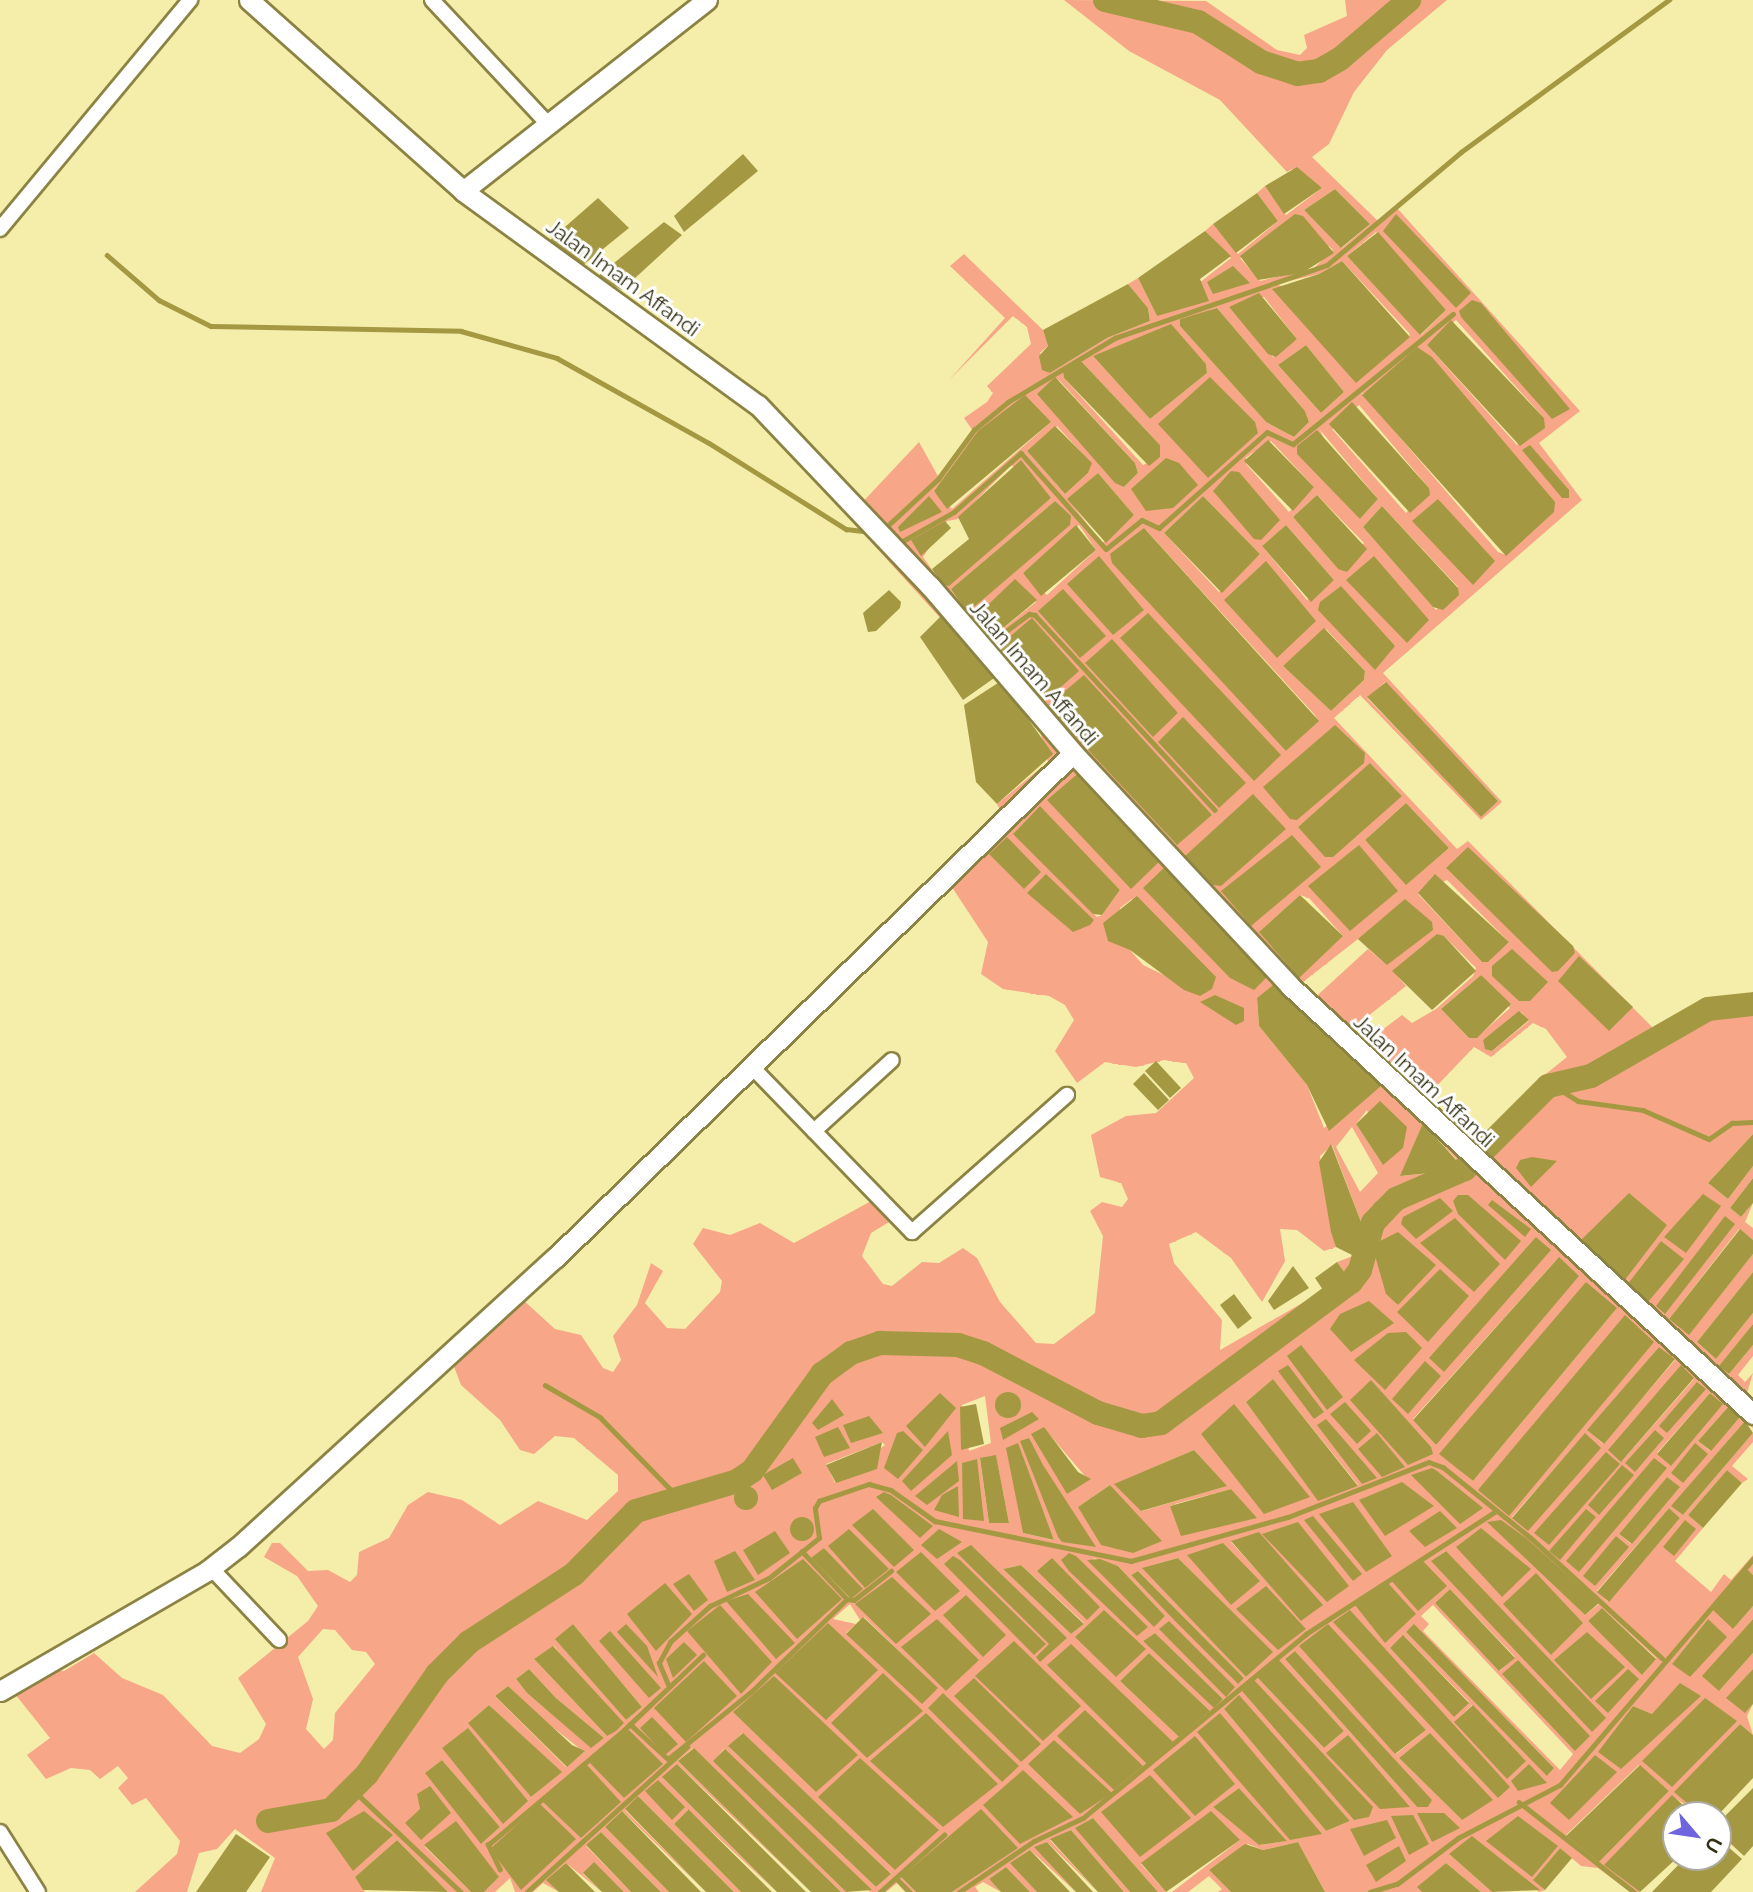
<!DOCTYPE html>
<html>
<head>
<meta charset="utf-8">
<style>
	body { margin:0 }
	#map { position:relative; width:1753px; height:1892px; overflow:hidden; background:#f5edaa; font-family:Raleway,sans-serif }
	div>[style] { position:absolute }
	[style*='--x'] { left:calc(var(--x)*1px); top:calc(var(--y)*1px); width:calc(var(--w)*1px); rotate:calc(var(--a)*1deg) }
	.green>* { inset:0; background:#f7a787 }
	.water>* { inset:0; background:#a49942 }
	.round { border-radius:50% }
	.stream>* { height:4.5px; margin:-2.25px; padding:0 2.25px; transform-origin:2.25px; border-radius:2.25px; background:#a49942 }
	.river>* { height:24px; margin:-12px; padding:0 12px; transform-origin:12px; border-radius:12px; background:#a49942 }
	.roads { filter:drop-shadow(2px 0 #8b8343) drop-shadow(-2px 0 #8b8343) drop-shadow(0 2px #8b8343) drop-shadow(0 -2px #8b8343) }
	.street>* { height:14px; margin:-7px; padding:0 7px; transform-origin:7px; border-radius:7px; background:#fff }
	.secondary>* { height:19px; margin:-9.5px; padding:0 9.5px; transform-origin:9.5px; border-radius:9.5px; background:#fff }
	span { translate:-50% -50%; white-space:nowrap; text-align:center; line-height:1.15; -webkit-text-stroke:6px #fff; paint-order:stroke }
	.street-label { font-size:21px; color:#312e13 }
	.north { position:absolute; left:1662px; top:1801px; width:70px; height:70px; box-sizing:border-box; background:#fff; border:2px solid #adaba1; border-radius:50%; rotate:119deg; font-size:19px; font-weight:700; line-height:28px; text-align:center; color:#312e13 }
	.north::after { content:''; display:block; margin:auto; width:24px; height:32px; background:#6d64de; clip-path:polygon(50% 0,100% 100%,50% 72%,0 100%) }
</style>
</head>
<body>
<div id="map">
	<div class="green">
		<div style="clip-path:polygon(evenodd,1064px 0,1206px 1px,1277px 50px,1300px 55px,1307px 48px,1304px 35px,1347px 16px,1345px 0,1447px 0,1387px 50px,1354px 92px,1329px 144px,1312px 157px,1379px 222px,1397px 208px,1580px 411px,1539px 443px,1582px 500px,1383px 673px,1502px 802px,1481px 820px,1360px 695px,1334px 718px,1457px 849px,1468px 841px,1661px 1036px,1708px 1009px,1753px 1004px,1753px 1134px,1708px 1183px,1728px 1199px,1753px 1166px,1753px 1178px,1730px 1208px,1741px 1217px,1753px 1203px,1745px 1222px,1753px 1228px,1753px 1240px,1739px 1229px,1669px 1319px,1689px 1334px,1753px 1254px,1753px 1272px,1697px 1342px,1716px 1359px,1753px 1313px,1753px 1324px,1720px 1366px,1729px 1374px,1753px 1345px,1753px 1356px,1738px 1375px,1745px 1382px,1753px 1373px,1747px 1393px,1753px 1398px,1753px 1428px,1745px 1421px,1672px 1506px,1683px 1515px,1753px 1433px,1753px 1442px,1732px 1466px,1748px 1479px,1742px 1483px,1727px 1470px,1688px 1515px,1703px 1528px,1675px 1561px,1711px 1592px,1724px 1574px,1731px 1580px,1753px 1555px,1753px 1575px,1748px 1570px,1733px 1629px,1753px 1606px,1753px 1619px,1703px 1676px,1720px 1690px,1753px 1653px,1753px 1669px,1727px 1698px,1745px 1712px,1753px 1704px,1747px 1716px,1753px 1735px,1740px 1724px,1675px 1792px,1701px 1815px,1672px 1796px,1605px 1865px,1640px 1892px,1630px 1892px,1598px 1868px,1581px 1866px,1560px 1848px,1534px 1879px,1545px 1890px,1539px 1892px,1472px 1837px,1450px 1855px,1492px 1892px,1481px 1892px,1446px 1863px,1418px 1887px,1422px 1892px,1325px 1892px,1298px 1842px,1263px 1850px,1248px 1844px,1209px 1870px,1231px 1892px,1218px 1892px,1222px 1889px,1209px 1876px,1188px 1892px,1172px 1892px,1240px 1840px,1141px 1864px,1166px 1892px,1158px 1892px,1093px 1818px,1076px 1828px,1130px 1892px,1124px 1892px,1071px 1830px,1050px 1840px,1098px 1892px,1047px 1842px,1035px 1847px,1076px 1892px,1030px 1850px,1011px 1863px,1037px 1892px,1030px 1892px,1006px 1867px,989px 1879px,1001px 1892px,983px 1882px,975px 1887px,979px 1892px,952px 1892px,1017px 1848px,902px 1878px,916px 1892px,905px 1892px,897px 1883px,886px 1892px,870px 1892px,724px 1749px,714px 1761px,846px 1892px,841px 1892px,693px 1748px,678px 1761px,811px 1892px,677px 1764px,663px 1778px,777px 1892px,688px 1810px,674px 1824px,741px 1892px,734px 1892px,638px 1796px,625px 1810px,706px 1892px,622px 1811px,605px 1827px,669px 1892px,661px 1892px,601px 1832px,586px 1846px,631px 1892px,624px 1892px,594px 1863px,583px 1874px,602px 1892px,566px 1863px,547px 1880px,559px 1892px,543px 1883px,533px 1892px,515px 1892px,510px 1878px,495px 1892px,484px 1892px,499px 1877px,424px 1846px,471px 1892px,448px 1892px,397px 1840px,355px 1877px,365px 1892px,261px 1892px,275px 1858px,235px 1829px,217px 1849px,199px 1853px,187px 1892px,135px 1892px,177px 1854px,180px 1841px,146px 1798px,132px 1805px,118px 1788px,128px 1778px,118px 1766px,100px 1779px,90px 1770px,71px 1768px,46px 1779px,27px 1755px,50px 1738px,15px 1694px,53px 1669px,64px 1671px,94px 1653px,122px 1678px,163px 1695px,212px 1746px,240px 1753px,259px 1739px,266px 1724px,238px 1678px,308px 1621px,318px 1606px,297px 1576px,264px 1557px,272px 1543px,280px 1543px,308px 1571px,328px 1570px,350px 1582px,357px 1575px,359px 1552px,389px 1538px,408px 1505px,428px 1492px,462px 1500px,500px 1525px,538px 1501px,587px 1520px,618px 1491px,618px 1475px,574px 1438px,555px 1436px,534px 1454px,520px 1450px,500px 1420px,461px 1385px,450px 1356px,523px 1300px,555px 1329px,581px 1335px,603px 1368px,613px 1372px,621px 1360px,613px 1336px,637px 1305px,651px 1263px,663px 1271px,645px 1303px,667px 1328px,685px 1329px,720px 1292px,722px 1281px,693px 1244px,703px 1228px,730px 1235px,760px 1223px,794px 1243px,875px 1199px,894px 1219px,871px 1233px,862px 1256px,883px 1284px,892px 1286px,922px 1262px,939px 1263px,963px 1248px,977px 1258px,1000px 1302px,1036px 1343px,1054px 1344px,1095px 1313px,1103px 1236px,1090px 1211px,1102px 1202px,1122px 1207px,1128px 1199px,1121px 1183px,1100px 1177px,1091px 1135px,1126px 1116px,1156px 1113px,1194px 1078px,1186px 1063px,1164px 1060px,1136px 1067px,1105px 1062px,1077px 1083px,1055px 1051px,1074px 1020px,1065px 1005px,1049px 996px,1003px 989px,981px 974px,988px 942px,946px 878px,1001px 812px,997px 804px,1048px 762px,1039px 727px,864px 534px,883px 530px,857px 508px,919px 442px,939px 478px,973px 431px,964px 418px,987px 402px,993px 393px,987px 386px,1031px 344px,1027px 327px,1013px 316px,949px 380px,1005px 318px,950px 266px,964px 254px,1043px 330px,1048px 346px,1040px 353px,1050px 373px,1107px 338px,1150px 321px,1148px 308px,1128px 284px,1138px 278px,1157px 316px,1231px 258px,1205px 231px,1213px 224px,1238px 254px,1278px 221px,1257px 193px,1265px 186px,1286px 215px,1322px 188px,1292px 169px,1287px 172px,1220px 100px,1129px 51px,1064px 0,1335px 189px,1370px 224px,1342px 248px,1304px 210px,1335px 189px,1064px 0,1376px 232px,1446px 310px,1421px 335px,1347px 256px,1376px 232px,1064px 0,1329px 246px,1333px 250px,1314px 268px,1260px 281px,1240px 258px,1329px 246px,1064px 0,1342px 261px,1409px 333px,1410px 337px,1276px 284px,1319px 274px,1342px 261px,1064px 0,1264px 297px,1297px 339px,1273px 357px,1229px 307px,1264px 297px,1064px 0,1217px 308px,1305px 411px,1309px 422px,1294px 437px,1266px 422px,1180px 326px,1180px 319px,1217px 308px,1064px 0,1456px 320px,1544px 418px,1517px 445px,1427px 345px,1456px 320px,1064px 0,1171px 325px,1206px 364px,1207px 373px,1150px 419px,1093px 356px,1171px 325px,1064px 0,1306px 345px,1344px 392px,1321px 413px,1278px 365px,1306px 345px,1064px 0,1081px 361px,1160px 445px,1160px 457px,1143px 465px,1064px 378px,1063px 372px,1081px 361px,1064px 0,1057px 378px,1135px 463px,1138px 473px,1124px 487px,1057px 378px,1064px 0,1361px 392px,1554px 511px,1506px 555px,1498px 552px,1361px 392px,1064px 0,1359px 405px,1429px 488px,1406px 513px,1332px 429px,1359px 405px,1064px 0,1051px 422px,952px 509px,934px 491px,967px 446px,1051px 422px,1064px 0,1057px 426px,1091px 463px,1088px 473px,1065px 494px,1027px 451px,1057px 426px,1064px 0,1320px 430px,1378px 499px,1360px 519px,1320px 430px,1064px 0,1271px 441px,1314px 487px,1289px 512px,1246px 464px,1246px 457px,1271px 441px,1064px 0,1011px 465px,1051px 498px,943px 585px,923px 557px,947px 521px,958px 519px,1011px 465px,1064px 0,1098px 473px,1134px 515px,1102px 543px,1068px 499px,1098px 473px,1064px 0,1317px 495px,1364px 543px,1338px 569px,1293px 517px,1317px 495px,1064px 0,1203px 496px,1260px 554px,1219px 592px,1164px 533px,1203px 496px,1064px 0,1055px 501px,967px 613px,951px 589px,1055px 501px,1064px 0,1382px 506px,1458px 587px,1436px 610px,1363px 527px,1382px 506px,1064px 0,1079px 525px,1096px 550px,1047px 595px,1023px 573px,1079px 525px,1064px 0,1286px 525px,1334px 580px,1307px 600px,1262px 546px,1286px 525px,1064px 0,1145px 529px,1314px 714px,1318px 721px,1286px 751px,1145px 529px,1064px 0,1015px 580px,1036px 602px,990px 639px,973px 619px,1015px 580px,1064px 0,1326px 629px,1365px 671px,1364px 680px,1331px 711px,1283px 666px,1326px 629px,1064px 0,1085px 663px,1178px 713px,1153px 736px,1085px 663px,1064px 0,1385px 682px,1498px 801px,1481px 816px,1367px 698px,1385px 682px,1064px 0,1083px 742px,1212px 815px,1176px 844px,1083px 742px,1064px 0,1371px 764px,1402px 796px,1298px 827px,1371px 764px,1064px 0,1406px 803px,1449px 848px,1406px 884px,1365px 840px,1406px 803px,1064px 0,1040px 807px,1120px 890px,1102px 915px,1097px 917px,1014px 833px,1040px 807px,1064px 0,1446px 868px,1568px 941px,1575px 953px,1552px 971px,1446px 868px,1064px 0,1447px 880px,1509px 942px,1482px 962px,1418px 894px,1447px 880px,1064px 0,1300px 895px,1309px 898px,1343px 936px,1259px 932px,1300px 895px,1064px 0,1132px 899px,1168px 977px,1143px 965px,1130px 950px,1120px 908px,1132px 899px,1064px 0,1444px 936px,1476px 968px,1473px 976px,1436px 1009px,1412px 1023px,1402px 1015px,1357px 1049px,1343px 1036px,1406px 986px,1393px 971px,1444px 936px,1064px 0,1358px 939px,1384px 963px,1368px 949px,1309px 1003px,1294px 989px,1358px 939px,1064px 0,1481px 975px,1510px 1008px,1477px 1037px,1469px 1038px,1441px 1009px,1481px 975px,1064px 0,1277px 982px,1380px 1086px,1324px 1128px,1307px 1085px,1259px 1026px,1257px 999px,1277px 982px,1064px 0,1521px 1012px,1529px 1021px,1492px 1051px,1483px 1040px,1521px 1012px,1064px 0,1533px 1023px,1546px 1029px,1567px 1057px,1542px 1077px,1548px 1087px,1480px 1155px,1416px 1090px,1428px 1095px,1474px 1047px,1491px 1057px,1533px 1023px,1064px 0,1367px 1110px,1383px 1165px,1356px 1124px,1367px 1110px,1064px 0,1423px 1123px,1457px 1160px,1430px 1173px,1401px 1176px,1423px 1123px,1064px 0,1352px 1127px,1378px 1173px,1360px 1192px,1336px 1147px,1352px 1127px,1064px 0,1332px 1145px,1363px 1227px,1353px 1256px,1337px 1262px,1348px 1277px,1220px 1350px,1222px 1320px,1174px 1263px,1169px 1244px,1196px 1232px,1231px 1258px,1262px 1302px,1285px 1261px,1280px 1229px,1297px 1230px,1324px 1251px,1336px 1247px,1320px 1156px,1332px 1145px,1064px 0,1398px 1232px,1398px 1305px,1386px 1281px,1389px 1241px,1398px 1232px,1064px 0,1550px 1250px,1444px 1371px,1430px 1358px,1550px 1250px,1064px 0,1558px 1258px,1436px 1445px,1413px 1419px,1558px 1258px,1064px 0,1617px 1308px,1473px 1481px,1440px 1454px,1617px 1308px,1064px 0,1659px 1347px,1675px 1360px,1603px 1444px,1588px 1430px,1659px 1347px,1064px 0,1680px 1366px,1694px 1379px,1622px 1461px,1680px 1366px,1064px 0,1273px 1379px,1358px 1485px,1358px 1486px,1318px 1500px,1246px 1402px,1273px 1379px,1064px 0,1710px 1393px,1722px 1404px,1670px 1465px,1657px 1453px,1710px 1393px,1064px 0,985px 1396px,991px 1443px,969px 1451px,962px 1405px,985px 1396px,1064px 0,1728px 1407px,1740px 1417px,1710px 1451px,1698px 1441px,1728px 1407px,1064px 0,1043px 1427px,1085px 1476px,1067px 1494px,1043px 1427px,1064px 0,1585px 1434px,1528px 1530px,1512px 1517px,1585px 1434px,1064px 0,882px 1442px,885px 1445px,835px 1483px,826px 1464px,882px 1442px,1064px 0,1017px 1443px,1054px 1540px,1053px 1540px,1023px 1533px,1017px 1443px,1064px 0,1194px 1450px,1226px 1486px,1142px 1511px,1115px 1484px,1194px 1450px,1064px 0,996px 1456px,1009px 1523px,989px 1523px,980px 1459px,996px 1456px,1064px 0,1667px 1477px,1679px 1488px,1631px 1544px,1619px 1534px,1667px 1477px,1064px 0,1110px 1485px,1133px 1553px,1078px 1507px,1110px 1485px,1064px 0,1231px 1489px,1244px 1506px,1170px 1506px,1171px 1505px,1231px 1489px,1064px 0,1669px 1508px,1680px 1518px,1608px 1602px,1597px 1591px,1669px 1508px,1064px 0,1488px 1521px,1599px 1604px,1585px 1615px,1488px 1521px,1064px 0,1259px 1533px,1322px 1605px,1302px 1620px,1231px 1542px,1259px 1533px,1064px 0,824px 1548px,862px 1589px,851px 1599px,812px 1559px,824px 1548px,1064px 0,1445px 1551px,1446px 1552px,1605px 1718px,1432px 1561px,1445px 1551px,1064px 0,1093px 1558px,1118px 1566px,1165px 1616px,1154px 1626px,1093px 1558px,1064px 0,1178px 1558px,1272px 1652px,1246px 1677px,1143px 1568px,1178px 1558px,1064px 0,1021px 1565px,1084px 1623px,1084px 1624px,1071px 1634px,1003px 1569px,1021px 1565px,1064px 0,1138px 1571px,1244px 1678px,1237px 1683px,1131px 1575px,1138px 1571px,1064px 0,1450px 1589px,1515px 1657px,1500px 1671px,1435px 1603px,1450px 1589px,1064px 0,850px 1604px,860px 1620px,864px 1617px,937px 1688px,846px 1633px,856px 1624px,833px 1619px,850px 1604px,1064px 0,1433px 1605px,1573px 1754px,1560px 1770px,1423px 1631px,1429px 1624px,1421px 1616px,1433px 1605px,1064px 0,1602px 1608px,1656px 1658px,1643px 1674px,1588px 1621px,1602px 1608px,1064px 0,1708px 1619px,1690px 1677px,1673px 1663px,1708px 1619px,1064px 0,573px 1624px,642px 1707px,626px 1720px,556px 1639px,573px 1624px,1064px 0,1328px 1625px,1426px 1730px,1396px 1754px,1300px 1646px,1328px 1625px,1064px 0,1414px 1625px,1554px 1768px,1548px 1775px,1406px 1632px,1414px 1625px,1064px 0,323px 1629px,335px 1630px,352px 1650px,366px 1652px,375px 1664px,335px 1713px,333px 1740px,324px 1749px,306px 1729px,313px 1699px,298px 1657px,323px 1629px,1064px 0,1155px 1633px,1223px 1699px,1223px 1700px,1143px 1641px,1155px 1633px,1064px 0,1404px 1636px,1469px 1702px,1454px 1716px,1390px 1648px,1404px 1636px,1064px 0,554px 1646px,578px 1676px,607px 1736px,534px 1659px,554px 1646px,1064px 0,1295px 1651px,1431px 1800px,1428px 1807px,1417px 1807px,1285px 1659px,1295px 1651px,1064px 0,1149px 1653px,1210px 1711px,1179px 1737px,1120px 1681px,1149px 1653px,1064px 0,1277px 1659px,1344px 1731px,1324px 1748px,1257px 1677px,1277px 1659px,1064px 0,529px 1669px,556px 1698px,604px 1738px,591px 1747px,527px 1693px,516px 1679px,529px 1669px,1064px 0,508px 1686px,536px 1714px,584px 1752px,566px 1767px,495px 1696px,508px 1686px,1064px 0,1239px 1696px,1350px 1821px,1326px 1831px,1224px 1709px,1239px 1696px,1064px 0,489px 1705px,561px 1772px,531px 1797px,469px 1722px,489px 1705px,1064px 0,1472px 1705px,1525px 1760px,1508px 1778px,1455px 1722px,1472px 1705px,1064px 0,1633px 1706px,1652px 1714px,1599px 1752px,1633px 1706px,1064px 0,742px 1733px,891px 1874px,876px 1887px,729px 1747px,742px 1733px,1064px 0,1429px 1734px,1462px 1820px,1399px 1758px,1429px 1734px,1064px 0,442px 1760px,500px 1827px,482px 1843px,426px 1773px,442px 1760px,1064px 0,1639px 1765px,1669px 1791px,1599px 1862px,1566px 1835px,1639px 1765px,1064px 0,1239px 1788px,1286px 1840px,1286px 1841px,1260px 1845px,1213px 1807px,1239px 1788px)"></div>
	</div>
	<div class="water">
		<div style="clip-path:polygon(743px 154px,758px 171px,684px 232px,674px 216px)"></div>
		<div style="clip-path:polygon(1297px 167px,1322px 188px,1284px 214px,1265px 186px)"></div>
		<div style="clip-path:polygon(1335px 189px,1370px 224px,1341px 248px,1304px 210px)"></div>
		<div style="clip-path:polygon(1257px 193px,1278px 221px,1236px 253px,1213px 224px)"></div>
		<div style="clip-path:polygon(598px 198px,629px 228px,582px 266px,549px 241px)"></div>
		<div style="clip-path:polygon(1295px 214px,1303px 216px,1334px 253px,1302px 273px,1258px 280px,1240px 256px)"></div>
		<div style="clip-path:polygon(1396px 214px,1471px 293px,1456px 308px,1383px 231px)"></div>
		<div style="clip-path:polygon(664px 222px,682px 235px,622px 290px,597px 277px)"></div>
		<div style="clip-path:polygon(1205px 231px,1231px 256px,1200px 279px,1209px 301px,1157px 316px,1138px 278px)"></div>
		<div style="clip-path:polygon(1378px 232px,1446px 310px,1420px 335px,1347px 256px)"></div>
		<div style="clip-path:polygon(1342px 261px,1410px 337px,1356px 383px,1272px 289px,1319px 274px)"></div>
		<div style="clip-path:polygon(1233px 266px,1250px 283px,1213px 294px,1207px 282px)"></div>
		<div style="clip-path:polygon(1128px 284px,1148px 308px,1150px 321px,1107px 338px,1050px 373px,1042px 370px,1039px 356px,1048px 346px,1043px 330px)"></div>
		<div style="clip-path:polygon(1259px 293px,1297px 339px,1276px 357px,1268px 354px,1229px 307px)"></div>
		<div style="clip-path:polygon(1472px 300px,1481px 303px,1570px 409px,1552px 419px,1461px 317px,1459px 311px)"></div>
		<div style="clip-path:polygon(1217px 308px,1305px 411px,1309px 422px,1294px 437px,1266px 422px,1180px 326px,1180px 319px)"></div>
		<div style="clip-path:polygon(1451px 320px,1544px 418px,1545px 428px,1520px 446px,1427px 345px)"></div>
		<div style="clip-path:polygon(1171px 324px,1206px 364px,1207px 373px,1150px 419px,1093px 356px)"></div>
		<div style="clip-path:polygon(1306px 345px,1344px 392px,1321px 413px,1278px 365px)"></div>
		<div style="clip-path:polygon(1417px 347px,1432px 357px,1555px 502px,1554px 512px,1506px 556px,1362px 395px)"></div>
		<div style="clip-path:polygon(1081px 361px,1160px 445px,1160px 457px,1149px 466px,1064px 378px,1063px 372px)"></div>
		<div style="clip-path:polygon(1055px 377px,1135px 463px,1138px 473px,1124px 487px,1115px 483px,1037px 394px)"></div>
		<div style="clip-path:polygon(1210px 377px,1255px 422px,1258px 433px,1208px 478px,1158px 424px)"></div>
		<div style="clip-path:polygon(1025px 395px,1051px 422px,947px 509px,934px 491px,978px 431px)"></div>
		<div style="clip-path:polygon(1352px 402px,1429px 488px,1430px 495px,1410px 513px,1329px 424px)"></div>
		<div style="clip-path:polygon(1055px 426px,1092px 463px,1088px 473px,1065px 494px,1027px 451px)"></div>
		<div style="clip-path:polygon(1317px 430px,1378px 499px,1360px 519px,1297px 454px,1297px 446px)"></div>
		<div style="clip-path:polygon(1268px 440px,1314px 487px,1293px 511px,1244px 461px)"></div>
		<div style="clip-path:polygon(1530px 445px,1569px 490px,1569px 498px,1562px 498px,1522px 450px)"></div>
		<div style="clip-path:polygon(1166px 458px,1179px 463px,1198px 485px,1173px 508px,1146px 511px,1131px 489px)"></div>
		<div style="clip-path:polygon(1021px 460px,1051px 498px,949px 586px,943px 585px,932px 569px,969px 539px,958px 517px)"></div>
		<div style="clip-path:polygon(1231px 471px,1239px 472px,1280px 520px,1261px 540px,1254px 539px,1213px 491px)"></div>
		<div style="clip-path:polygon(1098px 473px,1134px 515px,1106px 543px,1067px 499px)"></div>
		<div style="clip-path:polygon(1317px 495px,1367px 549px,1347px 572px,1338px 569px,1293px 517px)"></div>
		<div style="clip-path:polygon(929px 496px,942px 512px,900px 532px,898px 527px)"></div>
		<div style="clip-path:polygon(1203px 496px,1260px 554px,1222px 593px,1164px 533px)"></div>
		<div style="clip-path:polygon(1438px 499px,1495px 561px,1473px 585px,1412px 521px)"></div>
		<div style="clip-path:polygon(1055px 501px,1071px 516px,1070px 525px,967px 613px,951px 589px)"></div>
		<div style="clip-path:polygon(1382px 506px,1458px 588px,1459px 595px,1443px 610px,1433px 607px,1363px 527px)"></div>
		<div style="clip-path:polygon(945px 521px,951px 528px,921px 556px,911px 540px)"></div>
		<div style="clip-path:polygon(1076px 525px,1096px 550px,1041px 596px,1023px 573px)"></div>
		<div style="clip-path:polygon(1286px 525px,1334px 580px,1311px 602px,1262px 546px)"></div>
		<div style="clip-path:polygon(1144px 528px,1319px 721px,1286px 751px,1112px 563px,1110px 554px)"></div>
		<div style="clip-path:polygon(1099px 556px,1144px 610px,1113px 635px,1067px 584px)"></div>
		<div style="clip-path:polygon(1374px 556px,1429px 620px,1407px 643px,1346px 580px)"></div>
		<div style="clip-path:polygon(1266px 561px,1316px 621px,1277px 658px,1224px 600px)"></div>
		<div style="clip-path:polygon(1015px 579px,1037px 600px,990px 639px,973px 619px)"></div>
		<div style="clip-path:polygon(1341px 586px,1395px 646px,1375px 670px,1318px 610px,1320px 602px)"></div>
		<div style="clip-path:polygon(1063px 589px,1106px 636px,1080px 658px,1038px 611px)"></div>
		<div style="clip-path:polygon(889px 590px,901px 602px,900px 608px,876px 631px,868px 632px,863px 613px)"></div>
		<div style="clip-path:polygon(1148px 613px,1281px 755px,1254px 781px,1120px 638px)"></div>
		<div style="clip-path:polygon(942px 615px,997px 676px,963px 700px,920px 637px)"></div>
		<div style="clip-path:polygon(1032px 618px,1079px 671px,1044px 702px,996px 648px)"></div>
		<div style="clip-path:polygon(1324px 628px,1365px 671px,1364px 680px,1331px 711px,1283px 666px)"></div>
		<div style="clip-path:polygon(1112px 639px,1178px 713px,1153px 737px,1085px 663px)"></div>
		<div style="clip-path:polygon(1084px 675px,1212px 815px,1177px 845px,1047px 706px)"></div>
		<div style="clip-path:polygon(1001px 681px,1053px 754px,997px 804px,976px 782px,964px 705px)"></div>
		<div style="clip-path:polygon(1386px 682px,1498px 801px,1481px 817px,1367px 697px)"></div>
		<div style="clip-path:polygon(1183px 717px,1246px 783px,1219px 808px,1158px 742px)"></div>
		<div style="clip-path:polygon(1335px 725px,1365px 753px,1364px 763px,1297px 820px,1290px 819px,1263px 787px)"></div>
		<div style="clip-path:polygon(1370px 763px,1402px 796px,1333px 857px,1325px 857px,1298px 827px)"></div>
		<div style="clip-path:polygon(1082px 770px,1163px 858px,1131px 889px,1047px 800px)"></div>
		<div style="clip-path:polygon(1253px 794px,1286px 829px,1221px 886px,1213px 885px,1185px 856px)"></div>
		<div style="clip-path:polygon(1406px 803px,1449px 848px,1406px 885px,1365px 840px)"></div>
		<div style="clip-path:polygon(1040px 806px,1120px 890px,1102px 915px,1093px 914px,1013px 834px)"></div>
		<div style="clip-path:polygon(1292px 835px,1321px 867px,1251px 926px,1221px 891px)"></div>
		<div style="clip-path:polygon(1007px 837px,1041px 872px,1024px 889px,989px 854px)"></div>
		<div style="clip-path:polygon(1359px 845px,1398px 891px,1350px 931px,1308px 886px)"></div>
		<div style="clip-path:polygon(1468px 847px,1573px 946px,1575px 953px,1558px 971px,1552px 972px,1446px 868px)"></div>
		<div style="clip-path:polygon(1168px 864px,1270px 974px,1254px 990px,1230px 978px,1143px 888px)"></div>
		<div style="clip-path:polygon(1046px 874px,1094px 920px,1090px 925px,1073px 932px,1027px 893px)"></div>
		<div style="clip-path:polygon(1435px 874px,1509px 942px,1488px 962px,1482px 962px,1418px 893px)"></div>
		<div style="clip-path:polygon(1300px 895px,1343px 936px,1299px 978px,1259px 932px)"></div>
		<div style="clip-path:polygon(1137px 896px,1216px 977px,1212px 989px,1200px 996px,1184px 990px,1130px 950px,1108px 941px,1103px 923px)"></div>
		<div style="clip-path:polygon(1405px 899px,1432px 922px,1433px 930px,1387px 965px,1358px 939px)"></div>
		<div style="clip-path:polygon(1437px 934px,1444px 936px,1476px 971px,1432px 1010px,1392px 971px)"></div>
		<div style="clip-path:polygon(1512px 949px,1548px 982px,1530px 1001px,1519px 1001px,1492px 976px,1492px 966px)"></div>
		<div style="clip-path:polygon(1579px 956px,1633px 1007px,1609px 1031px,1558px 981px)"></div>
		<div style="clip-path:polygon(1481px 975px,1511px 1004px,1477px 1038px,1469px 1038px,1441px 1009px)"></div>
		<div style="clip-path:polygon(1277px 982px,1381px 1086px,1329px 1131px,1307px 1085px,1259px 1026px,1257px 998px)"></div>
		<div style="clip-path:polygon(1215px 995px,1244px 1008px,1244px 1021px,1236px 1025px,1200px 1002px)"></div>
		<div style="clip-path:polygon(1519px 1011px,1529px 1020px,1492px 1051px,1485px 1049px,1483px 1040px)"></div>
		<div style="clip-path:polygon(1156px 1061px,1181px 1088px,1170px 1098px,1145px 1071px)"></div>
		<div style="clip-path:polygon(1144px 1073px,1169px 1100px,1158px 1110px,1133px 1084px)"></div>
		<div style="clip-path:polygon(1380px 1101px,1407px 1127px,1403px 1148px,1383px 1165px,1356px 1124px)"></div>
		<div style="clip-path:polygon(1423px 1123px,1457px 1161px,1430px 1173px,1400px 1176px)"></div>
		<div style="clip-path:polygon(1753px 1134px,1753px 1166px,1728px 1199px,1708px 1183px)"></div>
		<div style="clip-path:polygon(1331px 1144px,1363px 1227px,1354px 1256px,1336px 1247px,1331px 1232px,1319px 1162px)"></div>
		<div style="clip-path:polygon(1532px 1157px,1557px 1161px,1531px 1187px,1516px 1168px,1520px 1160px)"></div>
		<div style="clip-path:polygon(1753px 1178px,1753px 1203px,1741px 1217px,1730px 1208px)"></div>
		<div style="clip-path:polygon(1629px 1193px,1667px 1225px,1624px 1281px,1581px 1240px)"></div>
		<div style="clip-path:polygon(1703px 1194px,1721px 1206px,1686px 1253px,1664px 1237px)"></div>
		<div style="clip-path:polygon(1458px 1195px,1468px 1195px,1521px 1241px,1505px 1260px,1458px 1214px,1453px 1201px)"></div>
		<div style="clip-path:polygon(1440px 1198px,1453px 1211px,1416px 1239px,1401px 1224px,1403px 1217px)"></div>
		<div style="clip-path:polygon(1492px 1200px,1531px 1229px,1525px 1237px,1488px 1205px)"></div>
		<div style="clip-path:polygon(1725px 1216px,1735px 1224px,1665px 1314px,1656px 1306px)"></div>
		<div style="clip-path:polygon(1455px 1218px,1500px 1264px,1474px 1292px,1420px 1243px)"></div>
		<div style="clip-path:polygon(1740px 1229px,1753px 1240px,1753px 1254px,1689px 1335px,1669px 1319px)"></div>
		<div style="clip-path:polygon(1398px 1232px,1436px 1265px,1398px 1305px,1386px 1294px,1372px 1245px)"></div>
		<div style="clip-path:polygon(1536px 1237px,1551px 1250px,1444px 1372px,1429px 1358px)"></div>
		<div style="clip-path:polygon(1661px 1241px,1684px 1259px,1648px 1302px,1627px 1285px)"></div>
		<div style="clip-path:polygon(1559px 1257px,1579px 1276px,1436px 1445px,1413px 1420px)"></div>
		<div style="clip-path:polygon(1337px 1262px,1348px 1277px,1323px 1290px,1315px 1278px)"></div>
		<div style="clip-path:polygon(1293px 1266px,1309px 1288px,1274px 1310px,1268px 1301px)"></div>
		<div style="clip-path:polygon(1440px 1269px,1469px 1296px,1428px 1342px,1397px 1312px)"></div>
		<div style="clip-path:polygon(1753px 1272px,1753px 1313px,1716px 1359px,1697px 1342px)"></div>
		<div style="clip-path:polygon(1586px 1282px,1617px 1308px,1473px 1481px,1439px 1454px)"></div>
		<div style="clip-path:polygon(1234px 1294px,1252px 1318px,1238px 1329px,1220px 1305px)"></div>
		<div style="clip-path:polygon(1369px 1301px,1394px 1323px,1351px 1352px,1330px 1329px,1340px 1314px)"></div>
		<div style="clip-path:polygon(1625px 1315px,1654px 1342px,1509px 1516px,1478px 1490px)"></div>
		<div style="clip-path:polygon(1753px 1324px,1753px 1345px,1729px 1374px,1719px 1366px)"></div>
		<div style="clip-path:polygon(1406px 1332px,1422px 1348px,1385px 1390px,1354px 1360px,1388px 1333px)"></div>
		<div style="clip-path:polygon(1301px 1345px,1343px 1397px,1327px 1410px,1287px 1356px)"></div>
		<div style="clip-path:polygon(1659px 1347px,1675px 1359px,1604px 1444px,1587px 1430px)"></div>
		<div style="clip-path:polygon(1425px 1361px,1441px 1376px,1408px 1414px,1392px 1399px)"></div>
		<div style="clip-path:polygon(1288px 1365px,1324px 1412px,1314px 1419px,1278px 1371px)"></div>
		<div style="clip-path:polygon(1681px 1365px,1694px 1378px,1621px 1462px,1608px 1450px)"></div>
		<div style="clip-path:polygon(1273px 1379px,1358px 1486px,1318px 1501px,1246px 1402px)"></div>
		<div style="clip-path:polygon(1371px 1380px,1431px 1447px,1433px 1454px,1408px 1465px,1350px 1400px)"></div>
		<div style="clip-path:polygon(1697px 1382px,1706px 1389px,1667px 1433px,1659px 1426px)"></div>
		<div class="round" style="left:995px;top:1392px;width:26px;height:26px"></div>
		<div style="clip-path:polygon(940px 1393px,956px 1408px,925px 1447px,906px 1426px)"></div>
		<div style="clip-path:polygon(1710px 1393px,1723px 1404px,1671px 1466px,1657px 1454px)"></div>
		<div style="clip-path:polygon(832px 1399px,844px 1415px,818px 1430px,812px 1423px)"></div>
		<div style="clip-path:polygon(1345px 1402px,1371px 1431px,1357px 1444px,1330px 1414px)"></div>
		<div style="clip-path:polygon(976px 1404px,984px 1444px,961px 1450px,960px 1407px)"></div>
		<div style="clip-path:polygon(1234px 1404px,1310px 1497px,1264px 1514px,1201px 1434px)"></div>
		<div style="clip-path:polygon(1728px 1407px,1740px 1417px,1711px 1451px,1698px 1441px)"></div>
		<div style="clip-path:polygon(1032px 1412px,1039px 1419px,1003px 1440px,1000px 1428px)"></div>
		<div style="clip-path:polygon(869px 1416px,883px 1433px,851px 1443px,843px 1425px)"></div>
		<div style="clip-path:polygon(1326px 1419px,1377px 1478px,1362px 1484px,1317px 1425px)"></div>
		<div style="clip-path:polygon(1745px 1421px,1753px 1433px,1683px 1515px,1671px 1506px)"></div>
		<div style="clip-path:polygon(838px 1427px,850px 1448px,824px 1457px,815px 1437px)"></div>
		<div style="clip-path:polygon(1044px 1427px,1078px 1472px,1091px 1479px,1067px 1494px,1031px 1434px)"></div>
		<div style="clip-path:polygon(1655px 1430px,1664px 1438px,1635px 1472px,1625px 1463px)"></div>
		<div style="clip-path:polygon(903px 1431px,923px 1450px,898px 1479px,884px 1468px,897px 1433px)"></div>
		<div style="clip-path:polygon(948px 1431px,952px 1455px,911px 1491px,902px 1481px)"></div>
		<div style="clip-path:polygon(1377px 1433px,1405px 1467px,1382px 1477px,1358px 1449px)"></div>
		<div style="clip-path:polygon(1585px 1433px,1601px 1448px,1528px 1531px,1512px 1518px)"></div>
		<div style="clip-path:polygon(1029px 1438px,1043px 1465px,1096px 1547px,1062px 1542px,1058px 1537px,1020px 1441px)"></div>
		<div style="clip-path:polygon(882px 1442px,877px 1469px,836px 1483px,826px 1465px)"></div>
		<div style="clip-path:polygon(1018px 1443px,1054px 1540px,1023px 1533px,1006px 1448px)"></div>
		<div style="clip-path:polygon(1695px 1443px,1708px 1454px,1683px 1483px,1671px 1473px)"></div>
		<div style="clip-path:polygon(1194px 1450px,1227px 1486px,1141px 1511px,1114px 1484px)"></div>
		<div style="clip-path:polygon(1606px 1452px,1620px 1464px,1549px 1545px,1534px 1533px)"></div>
		<div style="clip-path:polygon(996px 1455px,1009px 1523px,989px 1523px,980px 1458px)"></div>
		<div style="clip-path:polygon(793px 1458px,802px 1473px,772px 1490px,763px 1475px)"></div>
		<div style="clip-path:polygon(1654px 1458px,1667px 1468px,1579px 1572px,1566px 1561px)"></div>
		<div style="clip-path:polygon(977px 1459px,984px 1521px,963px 1519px,962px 1463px)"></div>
		<div style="clip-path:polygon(957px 1461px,959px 1481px,927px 1505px,915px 1496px)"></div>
		<div style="clip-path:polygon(1622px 1465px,1634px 1475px,1599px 1515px,1588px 1505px)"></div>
		<div style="clip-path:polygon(1432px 1468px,1437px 1471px,1483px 1508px,1460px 1524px,1411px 1475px)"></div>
		<div style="clip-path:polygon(1727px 1470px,1742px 1483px,1703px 1528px,1688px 1515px)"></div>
		<div style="clip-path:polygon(1667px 1477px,1680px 1487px,1632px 1544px,1619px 1534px)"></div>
		<div style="clip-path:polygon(1402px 1482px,1434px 1506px,1385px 1536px,1359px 1500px)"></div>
		<div style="clip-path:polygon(1110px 1485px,1162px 1541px,1133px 1553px,1101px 1545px,1078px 1507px)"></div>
		<div style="clip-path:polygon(958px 1486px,959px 1517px,934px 1510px,942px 1495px)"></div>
		<div class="round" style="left:734px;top:1486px;width:24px;height:24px"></div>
		<div style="clip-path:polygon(1231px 1489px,1257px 1518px,1181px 1536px,1170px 1506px)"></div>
		<div style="clip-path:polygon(884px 1492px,891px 1495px,933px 1526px,920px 1538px,876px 1497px)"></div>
		<div style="clip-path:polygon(1353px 1502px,1392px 1556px,1366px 1572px,1319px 1514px)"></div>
		<div style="clip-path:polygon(1669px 1508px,1680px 1518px,1609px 1602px,1597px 1592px)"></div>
		<div style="clip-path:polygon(873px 1509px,914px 1550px,894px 1567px,852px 1525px)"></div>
		<div style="clip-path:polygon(1586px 1509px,1596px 1517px,1560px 1560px,1549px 1551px)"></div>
		<div style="clip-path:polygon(1440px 1511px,1457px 1528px,1425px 1547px,1409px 1531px)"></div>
		<div style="clip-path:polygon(1313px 1516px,1362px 1574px,1353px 1581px,1304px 1520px)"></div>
		<div class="round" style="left:790px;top:1517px;width:24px;height:24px"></div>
		<div style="clip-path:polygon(1501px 1520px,1526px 1538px,1599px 1603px,1585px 1615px,1487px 1522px)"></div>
		<div style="clip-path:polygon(1685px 1520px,1696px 1529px,1674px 1556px,1663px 1547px)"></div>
		<div style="clip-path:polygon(1298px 1522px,1349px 1586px,1327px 1602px,1262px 1534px)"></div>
		<div style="clip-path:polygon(1481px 1528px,1531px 1569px,1502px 1597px,1456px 1547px)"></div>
		<div style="clip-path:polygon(849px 1529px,889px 1569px,865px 1588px,828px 1546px)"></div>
		<div style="clip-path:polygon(939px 1529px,962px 1542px,937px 1559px,921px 1545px)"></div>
		<div style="clip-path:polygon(775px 1531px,790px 1553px,758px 1575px,743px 1550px)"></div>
		<div style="clip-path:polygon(1259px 1532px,1323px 1605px,1301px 1621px,1231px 1541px)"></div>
		<div style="clip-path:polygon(1616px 1536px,1629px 1547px,1595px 1586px,1583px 1576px)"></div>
		<div style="clip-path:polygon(1223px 1543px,1260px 1581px,1231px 1605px,1187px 1555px)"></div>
		<div style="clip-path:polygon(971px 1545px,1067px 1638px,1040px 1662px,1036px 1657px,1049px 1644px,957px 1553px)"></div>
		<div style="clip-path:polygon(824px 1548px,863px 1589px,851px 1599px,811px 1558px)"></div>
		<div style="clip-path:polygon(735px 1551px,755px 1580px,727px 1592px,714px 1561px)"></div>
		<div style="clip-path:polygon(1446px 1551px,1606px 1718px,1592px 1732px,1431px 1561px)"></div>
		<div style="clip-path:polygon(921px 1552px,960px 1591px,935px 1611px,896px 1572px)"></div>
		<div style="clip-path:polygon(1069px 1553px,1076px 1556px,1148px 1627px,1137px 1636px,1069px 1571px,1061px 1560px)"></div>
		<div style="clip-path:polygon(953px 1556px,960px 1560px,1046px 1644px,1034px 1655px,944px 1564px)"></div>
		<div style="clip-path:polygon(1052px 1558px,1100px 1607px,1087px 1620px,1037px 1571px)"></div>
		<div style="clip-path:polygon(1178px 1558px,1273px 1652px,1246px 1677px,1142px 1568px)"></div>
		<div style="clip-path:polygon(803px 1559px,842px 1599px,797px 1639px,755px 1592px)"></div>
		<div style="clip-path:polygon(1100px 1559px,1118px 1566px,1165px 1616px,1154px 1627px,1087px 1560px)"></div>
		<div style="clip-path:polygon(1421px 1559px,1447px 1586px,1418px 1611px,1390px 1579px)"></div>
		<div style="clip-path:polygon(1021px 1565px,1084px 1624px,1071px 1634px,1003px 1569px)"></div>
		<div style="clip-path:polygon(1747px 1569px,1753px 1575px,1753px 1606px,1733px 1629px,1713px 1610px)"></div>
		<div style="clip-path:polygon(1138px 1571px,1244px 1678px,1238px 1684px,1176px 1622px,1131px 1575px)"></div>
		<div style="clip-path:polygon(1536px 1573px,1583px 1623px,1551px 1655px,1503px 1604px)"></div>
		<div style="clip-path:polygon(689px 1574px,708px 1600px,694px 1611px,673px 1584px)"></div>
		<div style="clip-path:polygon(892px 1577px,931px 1614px,896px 1644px,855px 1604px)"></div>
		<div style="clip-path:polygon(1387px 1582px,1416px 1614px,1385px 1643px,1355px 1605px)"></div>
		<div style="clip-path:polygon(665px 1583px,692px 1614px,656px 1651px,627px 1614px)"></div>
		<div style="clip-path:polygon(1266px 1586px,1306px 1629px,1278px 1650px,1236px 1609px)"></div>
		<div style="clip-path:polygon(1450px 1589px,1515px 1658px,1499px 1671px,1435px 1603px)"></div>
		<div style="clip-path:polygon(748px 1594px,795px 1643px,776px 1659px,726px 1601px)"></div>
		<div style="clip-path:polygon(966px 1595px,1006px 1635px,983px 1657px,943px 1615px)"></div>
		<div style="clip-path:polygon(720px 1605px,772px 1662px,741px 1694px,687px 1631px)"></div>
		<div style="clip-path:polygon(1602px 1608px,1656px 1659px,1642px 1675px,1588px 1621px)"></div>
		<div style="clip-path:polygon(1104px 1610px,1146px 1649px,1116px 1677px,1075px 1637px)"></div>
		<div style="clip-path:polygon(1350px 1610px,1510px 1787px,1498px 1798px,1333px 1622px)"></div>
		<div style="clip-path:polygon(863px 1617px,938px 1688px,922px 1704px,846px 1634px)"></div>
		<div style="clip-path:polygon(937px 1619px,979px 1660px,946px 1691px,901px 1647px)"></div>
		<div style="clip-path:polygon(1708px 1619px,1727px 1637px,1690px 1677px,1672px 1664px)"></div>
		<div style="clip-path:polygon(1753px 1619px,1753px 1653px,1719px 1691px,1702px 1676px)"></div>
		<div style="clip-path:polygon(1169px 1621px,1235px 1687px,1226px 1697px,1159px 1629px)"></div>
		<div style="clip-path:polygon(828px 1623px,878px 1670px,826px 1720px,775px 1673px)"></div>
		<div style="clip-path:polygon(573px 1624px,642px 1707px,626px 1720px,555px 1639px)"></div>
		<div style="clip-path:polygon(626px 1624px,647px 1646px,658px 1677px,617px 1632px)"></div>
		<div style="clip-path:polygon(1328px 1624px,1426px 1730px,1395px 1754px,1299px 1646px)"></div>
		<div style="clip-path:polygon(1414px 1624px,1554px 1768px,1547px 1776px,1406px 1632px)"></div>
		<div style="clip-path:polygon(610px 1631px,661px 1688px,649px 1698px,599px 1641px)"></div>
		<div style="clip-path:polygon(1587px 1632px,1625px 1667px,1591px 1699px,1554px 1660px)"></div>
		<div style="clip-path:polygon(1155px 1633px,1223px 1699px,1214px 1708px,1143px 1641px)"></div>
		<div style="clip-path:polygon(1403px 1635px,1469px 1703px,1454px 1717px,1390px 1648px)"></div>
		<div style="clip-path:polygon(1014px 1641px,1081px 1706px,1043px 1741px,975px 1676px)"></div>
		<div style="clip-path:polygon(684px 1642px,697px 1655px,673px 1678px,666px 1659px)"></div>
		<div style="clip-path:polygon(1071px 1644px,1173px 1742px,1147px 1764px,1047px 1665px)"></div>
		<div style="clip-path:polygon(553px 1646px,624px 1723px,616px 1731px,607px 1736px,534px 1659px)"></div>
		<div style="clip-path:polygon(1295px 1651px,1432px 1800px,1428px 1807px,1417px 1807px,1285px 1659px)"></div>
		<div style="clip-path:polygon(1149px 1653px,1210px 1711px,1179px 1737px,1120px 1681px)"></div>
		<div style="clip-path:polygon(1278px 1659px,1344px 1731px,1324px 1748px,1256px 1676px)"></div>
		<div style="clip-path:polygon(1518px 1660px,1590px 1736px,1575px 1751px,1502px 1674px)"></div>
		<div style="clip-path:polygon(704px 1661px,737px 1696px,686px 1742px,654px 1708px)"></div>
		<div style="clip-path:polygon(529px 1669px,556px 1698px,604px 1738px,591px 1748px,527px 1693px,516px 1679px)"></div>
		<div style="clip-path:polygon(1628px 1669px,1639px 1679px,1608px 1713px,1595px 1701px)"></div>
		<div style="clip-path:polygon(1753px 1669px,1753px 1704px,1745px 1713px,1726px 1698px)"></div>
		<div style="clip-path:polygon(883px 1673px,923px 1711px,867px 1758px,831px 1723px)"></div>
		<div style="clip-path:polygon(774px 1676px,858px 1755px,816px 1792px,733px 1712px)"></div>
		<div style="clip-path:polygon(974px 1678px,1041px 1744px,1021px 1762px,954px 1696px)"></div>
		<div style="clip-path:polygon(1254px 1680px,1373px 1807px,1369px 1817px,1354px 1820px,1242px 1691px)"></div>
		<div style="clip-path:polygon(1680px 1683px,1701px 1696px,1621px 1769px,1598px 1752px,1633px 1706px,1652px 1714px)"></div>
		<div style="clip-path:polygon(508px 1686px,572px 1745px,585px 1751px,567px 1767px,495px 1696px)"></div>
		<div style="clip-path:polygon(943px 1693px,1019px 1766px,1002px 1782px,928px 1708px)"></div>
		<div style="clip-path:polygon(1239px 1695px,1350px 1821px,1326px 1831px,1224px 1709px)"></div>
		<div style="clip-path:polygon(1705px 1698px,1737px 1721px,1672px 1787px,1642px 1761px)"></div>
		<div style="clip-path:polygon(489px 1705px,562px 1772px,531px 1797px,468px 1723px)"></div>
		<div style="clip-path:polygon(1473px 1705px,1526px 1761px,1507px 1779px,1454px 1722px)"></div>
		<div style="clip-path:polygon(1085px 1710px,1143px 1766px,1114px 1790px,1057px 1736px)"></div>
		<div style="clip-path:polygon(926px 1713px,998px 1784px,943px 1827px,870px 1761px)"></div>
		<div style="clip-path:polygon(1220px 1713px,1322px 1834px,1290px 1840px,1197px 1732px)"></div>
		<div style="clip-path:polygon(652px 1717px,678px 1744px,665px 1755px,640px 1728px)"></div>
		<div style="clip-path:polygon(1740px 1724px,1753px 1735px,1753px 1778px,1718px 1815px,1701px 1815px,1674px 1792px)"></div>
		<div style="clip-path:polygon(468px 1728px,528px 1801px,503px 1824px,442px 1748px)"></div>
		<div style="clip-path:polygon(629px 1730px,663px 1764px,624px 1798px,588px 1761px)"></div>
		<div style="clip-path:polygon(743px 1733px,891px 1874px,876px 1887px,728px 1746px)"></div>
		<div style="clip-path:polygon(1430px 1733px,1493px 1800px,1462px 1820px,1399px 1758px)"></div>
		<div style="clip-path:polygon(1348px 1735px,1410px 1807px,1380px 1809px,1326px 1753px)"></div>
		<div style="clip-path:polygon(1195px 1736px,1235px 1784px,1195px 1816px,1153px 1770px)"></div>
		<div style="clip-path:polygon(1054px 1740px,1112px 1793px,1080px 1814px,1028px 1764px)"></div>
		<div style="clip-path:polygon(694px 1748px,763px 1816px,841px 1892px,811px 1892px,678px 1761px)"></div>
		<div style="clip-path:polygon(725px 1749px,872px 1890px,846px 1892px,713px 1761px)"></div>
		<div style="clip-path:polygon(1595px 1755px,1617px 1772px,1569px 1820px,1550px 1803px)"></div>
		<div style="clip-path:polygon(860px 1758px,939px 1830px,895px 1870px,818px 1797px)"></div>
		<div style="clip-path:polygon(442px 1760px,500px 1827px,481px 1844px,425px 1773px)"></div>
		<div style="clip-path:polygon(586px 1764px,621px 1802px,581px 1838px,543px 1802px)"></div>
		<div style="clip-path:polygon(677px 1764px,806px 1892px,777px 1892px,662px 1777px)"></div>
		<div style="clip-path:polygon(1529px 1764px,1547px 1783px,1518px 1791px,1511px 1781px)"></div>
		<div style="clip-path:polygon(1640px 1765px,1669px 1791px,1599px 1862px,1566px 1836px)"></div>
		<div style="clip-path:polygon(1023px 1770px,1073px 1817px,1020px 1844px,983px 1805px)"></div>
		<div style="clip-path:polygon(1150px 1775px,1191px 1818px,1140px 1857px,1101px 1812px)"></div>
		<div style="clip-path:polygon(658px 1780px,685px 1807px,672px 1820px,645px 1791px)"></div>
		<div style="clip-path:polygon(430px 1786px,451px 1813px,421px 1840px,405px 1823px,420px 1809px,417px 1794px)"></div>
		<div style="clip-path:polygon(1239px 1788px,1287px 1841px,1259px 1845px,1213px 1807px)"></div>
		<div style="clip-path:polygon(1753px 1788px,1753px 1846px,1744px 1856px,1718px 1832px,1718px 1823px)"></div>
		<div style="clip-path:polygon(1672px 1795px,1694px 1815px,1676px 1815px,1678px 1857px,1640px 1892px,1604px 1865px)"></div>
		<div style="clip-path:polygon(638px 1796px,734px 1892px,706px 1892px,625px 1809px)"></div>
		<div style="clip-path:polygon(540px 1804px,576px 1839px,521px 1890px,490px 1849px)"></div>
		<div style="clip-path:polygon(689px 1809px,689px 1810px,772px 1892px,741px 1892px,674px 1824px)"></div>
		<div style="clip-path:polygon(981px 1809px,1018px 1848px,952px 1892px,916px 1892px,901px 1877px)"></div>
		<div style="clip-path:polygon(364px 1811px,393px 1835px,353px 1871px,326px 1833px)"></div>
		<div style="clip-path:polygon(622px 1811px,701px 1892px,669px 1892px,605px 1827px)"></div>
		<div style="clip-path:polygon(1211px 1811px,1240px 1840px,1166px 1892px,1141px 1863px)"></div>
		<div style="clip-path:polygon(1417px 1813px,1444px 1813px,1460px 1828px,1432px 1842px)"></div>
		<div style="clip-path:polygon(1413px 1815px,1429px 1844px,1409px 1855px,1391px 1816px)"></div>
		<div style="clip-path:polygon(1518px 1816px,1558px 1846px,1532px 1877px,1486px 1841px)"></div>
		<div style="clip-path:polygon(1093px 1818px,1158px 1892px,1130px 1892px,1075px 1828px)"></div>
		<div style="clip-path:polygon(1387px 1820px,1396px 1838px,1364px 1856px,1350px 1829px)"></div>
		<div style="clip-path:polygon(456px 1821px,499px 1877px,484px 1892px,471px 1892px,424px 1845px)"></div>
		<div style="clip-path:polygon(1071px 1830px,1124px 1892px,1098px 1892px,1050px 1839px)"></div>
		<div style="clip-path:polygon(601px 1832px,661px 1892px,631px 1892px,586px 1845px)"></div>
		<div style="clip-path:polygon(236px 1834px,270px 1857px,246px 1892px,196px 1892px)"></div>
		<div style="clip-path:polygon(1472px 1836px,1540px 1890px,1492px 1892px,1449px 1854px)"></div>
		<div style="clip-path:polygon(1718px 1838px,1742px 1859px,1711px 1892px,1652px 1892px,1686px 1857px,1718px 1857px)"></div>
		<div style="clip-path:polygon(397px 1840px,448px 1892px,363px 1890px,355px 1877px)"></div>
		<div style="clip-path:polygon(1047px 1842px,1093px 1892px,1076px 1892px,1034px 1847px)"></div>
		<div style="clip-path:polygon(1298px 1842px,1325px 1892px,1231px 1892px,1209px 1870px,1245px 1844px,1263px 1850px)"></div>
		<div style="clip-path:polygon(1399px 1846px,1406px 1861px,1376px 1882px,1366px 1865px)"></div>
		<div style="clip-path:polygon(1560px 1848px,1572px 1858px,1545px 1890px,1533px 1880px)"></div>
		<div style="clip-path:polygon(1030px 1850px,1070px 1892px,1037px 1892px,1010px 1863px)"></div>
		<div style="clip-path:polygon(594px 1862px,624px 1892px,602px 1892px,583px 1873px)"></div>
		<div style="clip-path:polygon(566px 1863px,595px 1892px,559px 1892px,546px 1880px)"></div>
		<div style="clip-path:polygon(1446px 1863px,1481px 1892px,1422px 1892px,1417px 1887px)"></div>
		<div style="clip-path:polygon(1006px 1867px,1030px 1892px,1001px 1892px,989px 1879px)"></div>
	</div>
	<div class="stream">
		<div style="--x:107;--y:255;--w:69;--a:40.9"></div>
		<div style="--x:159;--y:300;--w:58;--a:26.6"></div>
		<div style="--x:211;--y:326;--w:250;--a:1.1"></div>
		<div style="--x:461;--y:331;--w:100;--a:15.7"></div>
		<div style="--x:557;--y:358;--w:174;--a:29.2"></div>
		<div style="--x:709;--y:443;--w:162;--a:32.1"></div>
		<div style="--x:846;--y:529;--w:25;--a:7"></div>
		<div style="--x:888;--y:527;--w:34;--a:47"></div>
		<div style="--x:883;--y:530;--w:75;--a:-42.8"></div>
		<div style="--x:938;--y:479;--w:61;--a:-53.7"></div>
		<div style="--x:974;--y:430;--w:44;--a:-39.5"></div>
		<div style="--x:1008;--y:402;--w:125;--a:-30.9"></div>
		<div style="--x:1115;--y:338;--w:224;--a:-19"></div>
		<div style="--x:1327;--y:265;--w:175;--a:-40.1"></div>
		<div style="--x:1461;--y:152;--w:258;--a:-36.2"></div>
		<div style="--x:901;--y:542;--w:61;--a:-29.5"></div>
		<div style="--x:954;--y:512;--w:89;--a:-41.4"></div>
		<div style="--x:1021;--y:453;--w:128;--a:48.5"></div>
		<div style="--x:1106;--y:549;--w:46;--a:-38.9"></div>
		<div style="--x:1142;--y:520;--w:19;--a:25"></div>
		<div style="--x:1159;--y:528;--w:144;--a:-41.6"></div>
		<div style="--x:1267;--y:432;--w:29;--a:25"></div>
		<div style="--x:1293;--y:444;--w:206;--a:-39.1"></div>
		<div style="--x:989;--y:644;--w:50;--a:-36.9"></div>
		<div style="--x:1029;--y:614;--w:6;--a:9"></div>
		<div style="--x:1035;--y:615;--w:265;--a:47.3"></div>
		<div style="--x:1551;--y:1084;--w:32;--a:32"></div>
		<div style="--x:1578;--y:1101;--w:66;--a:7.9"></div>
		<div style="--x:1643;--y:1110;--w:72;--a:23.7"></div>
		<div style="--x:1709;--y:1139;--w:28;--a:-35"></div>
		<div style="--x:1732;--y:1123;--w:21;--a:-3"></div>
		<div style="--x:545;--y:1385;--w:64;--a:30.2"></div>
		<div style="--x:600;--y:1417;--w:112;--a:45.7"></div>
		<div style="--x:802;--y:1551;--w:66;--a:46.8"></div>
		<div style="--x:669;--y:1687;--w:26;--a:-113"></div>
		<div style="--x:659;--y:1663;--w:24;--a:-62"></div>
		<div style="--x:670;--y:1642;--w:54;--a:-42"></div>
		<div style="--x:710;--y:1606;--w:65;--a:-25.4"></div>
		<div style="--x:769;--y:1578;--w:64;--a:-38.7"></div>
		<div style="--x:819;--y:1538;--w:30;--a:-98"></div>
		<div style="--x:815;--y:1508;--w:8;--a:-60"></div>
		<div style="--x:819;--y:1501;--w:53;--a:-18.8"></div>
		<div style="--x:869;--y:1484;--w:23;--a:15"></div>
		<div style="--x:891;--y:1490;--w:54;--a:35.2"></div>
		<div style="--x:935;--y:1521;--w:200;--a:11.5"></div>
		<div style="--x:1131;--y:1561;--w:163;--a:-15.7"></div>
		<div style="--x:1288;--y:1517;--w:151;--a:-21.3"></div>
		<div style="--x:1429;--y:1462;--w:15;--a:20"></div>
		<div style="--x:1443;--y:1467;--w:113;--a:38.9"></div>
		<div style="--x:1531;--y:1538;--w:178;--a:42.5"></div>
		<div style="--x:630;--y:1724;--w:52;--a:42.6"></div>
		<div style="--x:668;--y:1759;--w:108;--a:-39"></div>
		<div style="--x:752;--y:1691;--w:132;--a:-44.1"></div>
		<div style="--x:847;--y:1599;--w:7;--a:8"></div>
		<div style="--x:854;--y:1600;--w:47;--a:-38.1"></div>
		<div style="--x:352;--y:1789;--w:150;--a:43.4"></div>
		<div style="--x:1519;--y:1802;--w:146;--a:38"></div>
		<div style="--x:500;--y:1870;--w:28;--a:-116"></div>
		<div style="--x:488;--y:1845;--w:178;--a:-40.2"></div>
		<div style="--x:624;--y:1730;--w:109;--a:-43.5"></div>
		<div style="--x:896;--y:1878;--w:20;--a:45"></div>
		<div style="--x:527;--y:1892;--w:216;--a:-42.2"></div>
		<div style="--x:880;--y:1892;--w:86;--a:-41.7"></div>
		<div style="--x:959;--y:1892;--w:91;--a:-34.2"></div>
		<div style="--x:1034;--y:1841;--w:54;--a:-25.1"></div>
		<div style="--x:1083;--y:1818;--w:289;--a:-39.5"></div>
		<div style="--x:1306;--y:1634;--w:226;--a:-32.9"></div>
		<div style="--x:1370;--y:1892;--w:28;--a:-17"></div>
		<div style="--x:1397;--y:1884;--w:76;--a:-37"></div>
		<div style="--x:1458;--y:1838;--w:115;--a:-27.5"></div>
		<div style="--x:1560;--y:1785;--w:297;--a:-49.5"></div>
	</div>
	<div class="river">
		<div style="--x:1105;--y:0;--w:96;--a:13.3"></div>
		<div style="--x:1198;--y:22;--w:75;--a:32.4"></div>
		<div style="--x:1261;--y:62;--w:38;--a:18"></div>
		<div style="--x:1297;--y:74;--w:22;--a:-8"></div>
		<div style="--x:1319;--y:71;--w:24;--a:-30"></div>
		<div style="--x:1340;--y:59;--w:91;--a:-40.5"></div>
		<div style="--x:268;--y:1821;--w:64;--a:-9.9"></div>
		<div style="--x:331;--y:1810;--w:51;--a:-45"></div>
		<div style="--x:367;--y:1774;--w:122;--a:-55"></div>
		<div style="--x:437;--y:1674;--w:45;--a:-45"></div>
		<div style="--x:469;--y:1642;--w:125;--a:-32.9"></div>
		<div style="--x:574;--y:1574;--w:88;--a:-45.5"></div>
		<div style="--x:636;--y:1511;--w:105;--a:-16.5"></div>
		<div style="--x:737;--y:1481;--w:18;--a:-34"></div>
		<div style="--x:752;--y:1471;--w:120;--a:-54.2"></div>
		<div style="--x:822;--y:1374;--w:36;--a:-36"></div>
		<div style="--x:851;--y:1353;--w:31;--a:-19"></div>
		<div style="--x:880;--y:1343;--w:78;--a:1.5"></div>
		<div style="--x:958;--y:1345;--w:26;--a:18"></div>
		<div style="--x:983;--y:1353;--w:130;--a:27.6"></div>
		<div style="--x:1098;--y:1413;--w:46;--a:16.5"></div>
		<div style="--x:1142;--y:1426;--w:19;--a:-9"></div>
		<div style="--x:1161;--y:1423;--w:237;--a:-36.6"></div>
		<div style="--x:1351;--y:1282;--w:15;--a:-53"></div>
		<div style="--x:1360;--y:1270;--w:49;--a:-74.5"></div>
		<div style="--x:1373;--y:1223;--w:16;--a:-47"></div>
		<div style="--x:1384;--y:1211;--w:17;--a:-45"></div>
		<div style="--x:1396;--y:1199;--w:75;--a:-23.5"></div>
		<div style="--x:1465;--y:1169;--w:117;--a:-45"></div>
		<div style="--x:1548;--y:1086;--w:44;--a:-13.1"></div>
		<div style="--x:1591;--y:1076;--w:135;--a:-29.8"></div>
		<div style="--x:1708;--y:1009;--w:45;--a:-6.3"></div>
	</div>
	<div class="roads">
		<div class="street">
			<div style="--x:432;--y:0;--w:167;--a:46.9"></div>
			<div style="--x:0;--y:229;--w:298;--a:-50.3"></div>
			<div style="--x:752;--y:1067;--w:230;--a:45.9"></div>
			<div style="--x:912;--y:1232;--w:207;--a:-41.5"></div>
			<div style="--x:814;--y:1131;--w:105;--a:-42.3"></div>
			<div style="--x:211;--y:1568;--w:99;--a:46.6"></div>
			<div style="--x:0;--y:1832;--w:71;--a:57.7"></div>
		</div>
		<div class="secondary">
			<div style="--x:249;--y:0;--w:287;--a:41.7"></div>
			<div style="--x:463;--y:191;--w:364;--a:36"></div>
			<div style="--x:758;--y:405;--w:250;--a:46.5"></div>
			<div style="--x:930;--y:586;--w:220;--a:49.4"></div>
			<div style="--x:1073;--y:753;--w:317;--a:47"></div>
			<div style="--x:1289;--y:985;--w:632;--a:42.76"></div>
			<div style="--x:463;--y:191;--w:310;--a:-38.1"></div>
			<div style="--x:0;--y:1691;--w:239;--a:-30.1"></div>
			<div style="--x:207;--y:1571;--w:39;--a:-38"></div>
			<div style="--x:238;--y:1547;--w:429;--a:-42.4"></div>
			<div style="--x:555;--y:1258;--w:723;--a:-44.27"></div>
		</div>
	</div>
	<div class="street-label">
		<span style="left:623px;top:278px;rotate:36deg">Jalan Imam Affandi</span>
		<span style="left:1034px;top:673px;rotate:49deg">Jalan Imam Affandi</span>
		<span style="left:1424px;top:1081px;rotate:43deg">Jalan Imam Affandi</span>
	</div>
	<div class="north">U</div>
</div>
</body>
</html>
